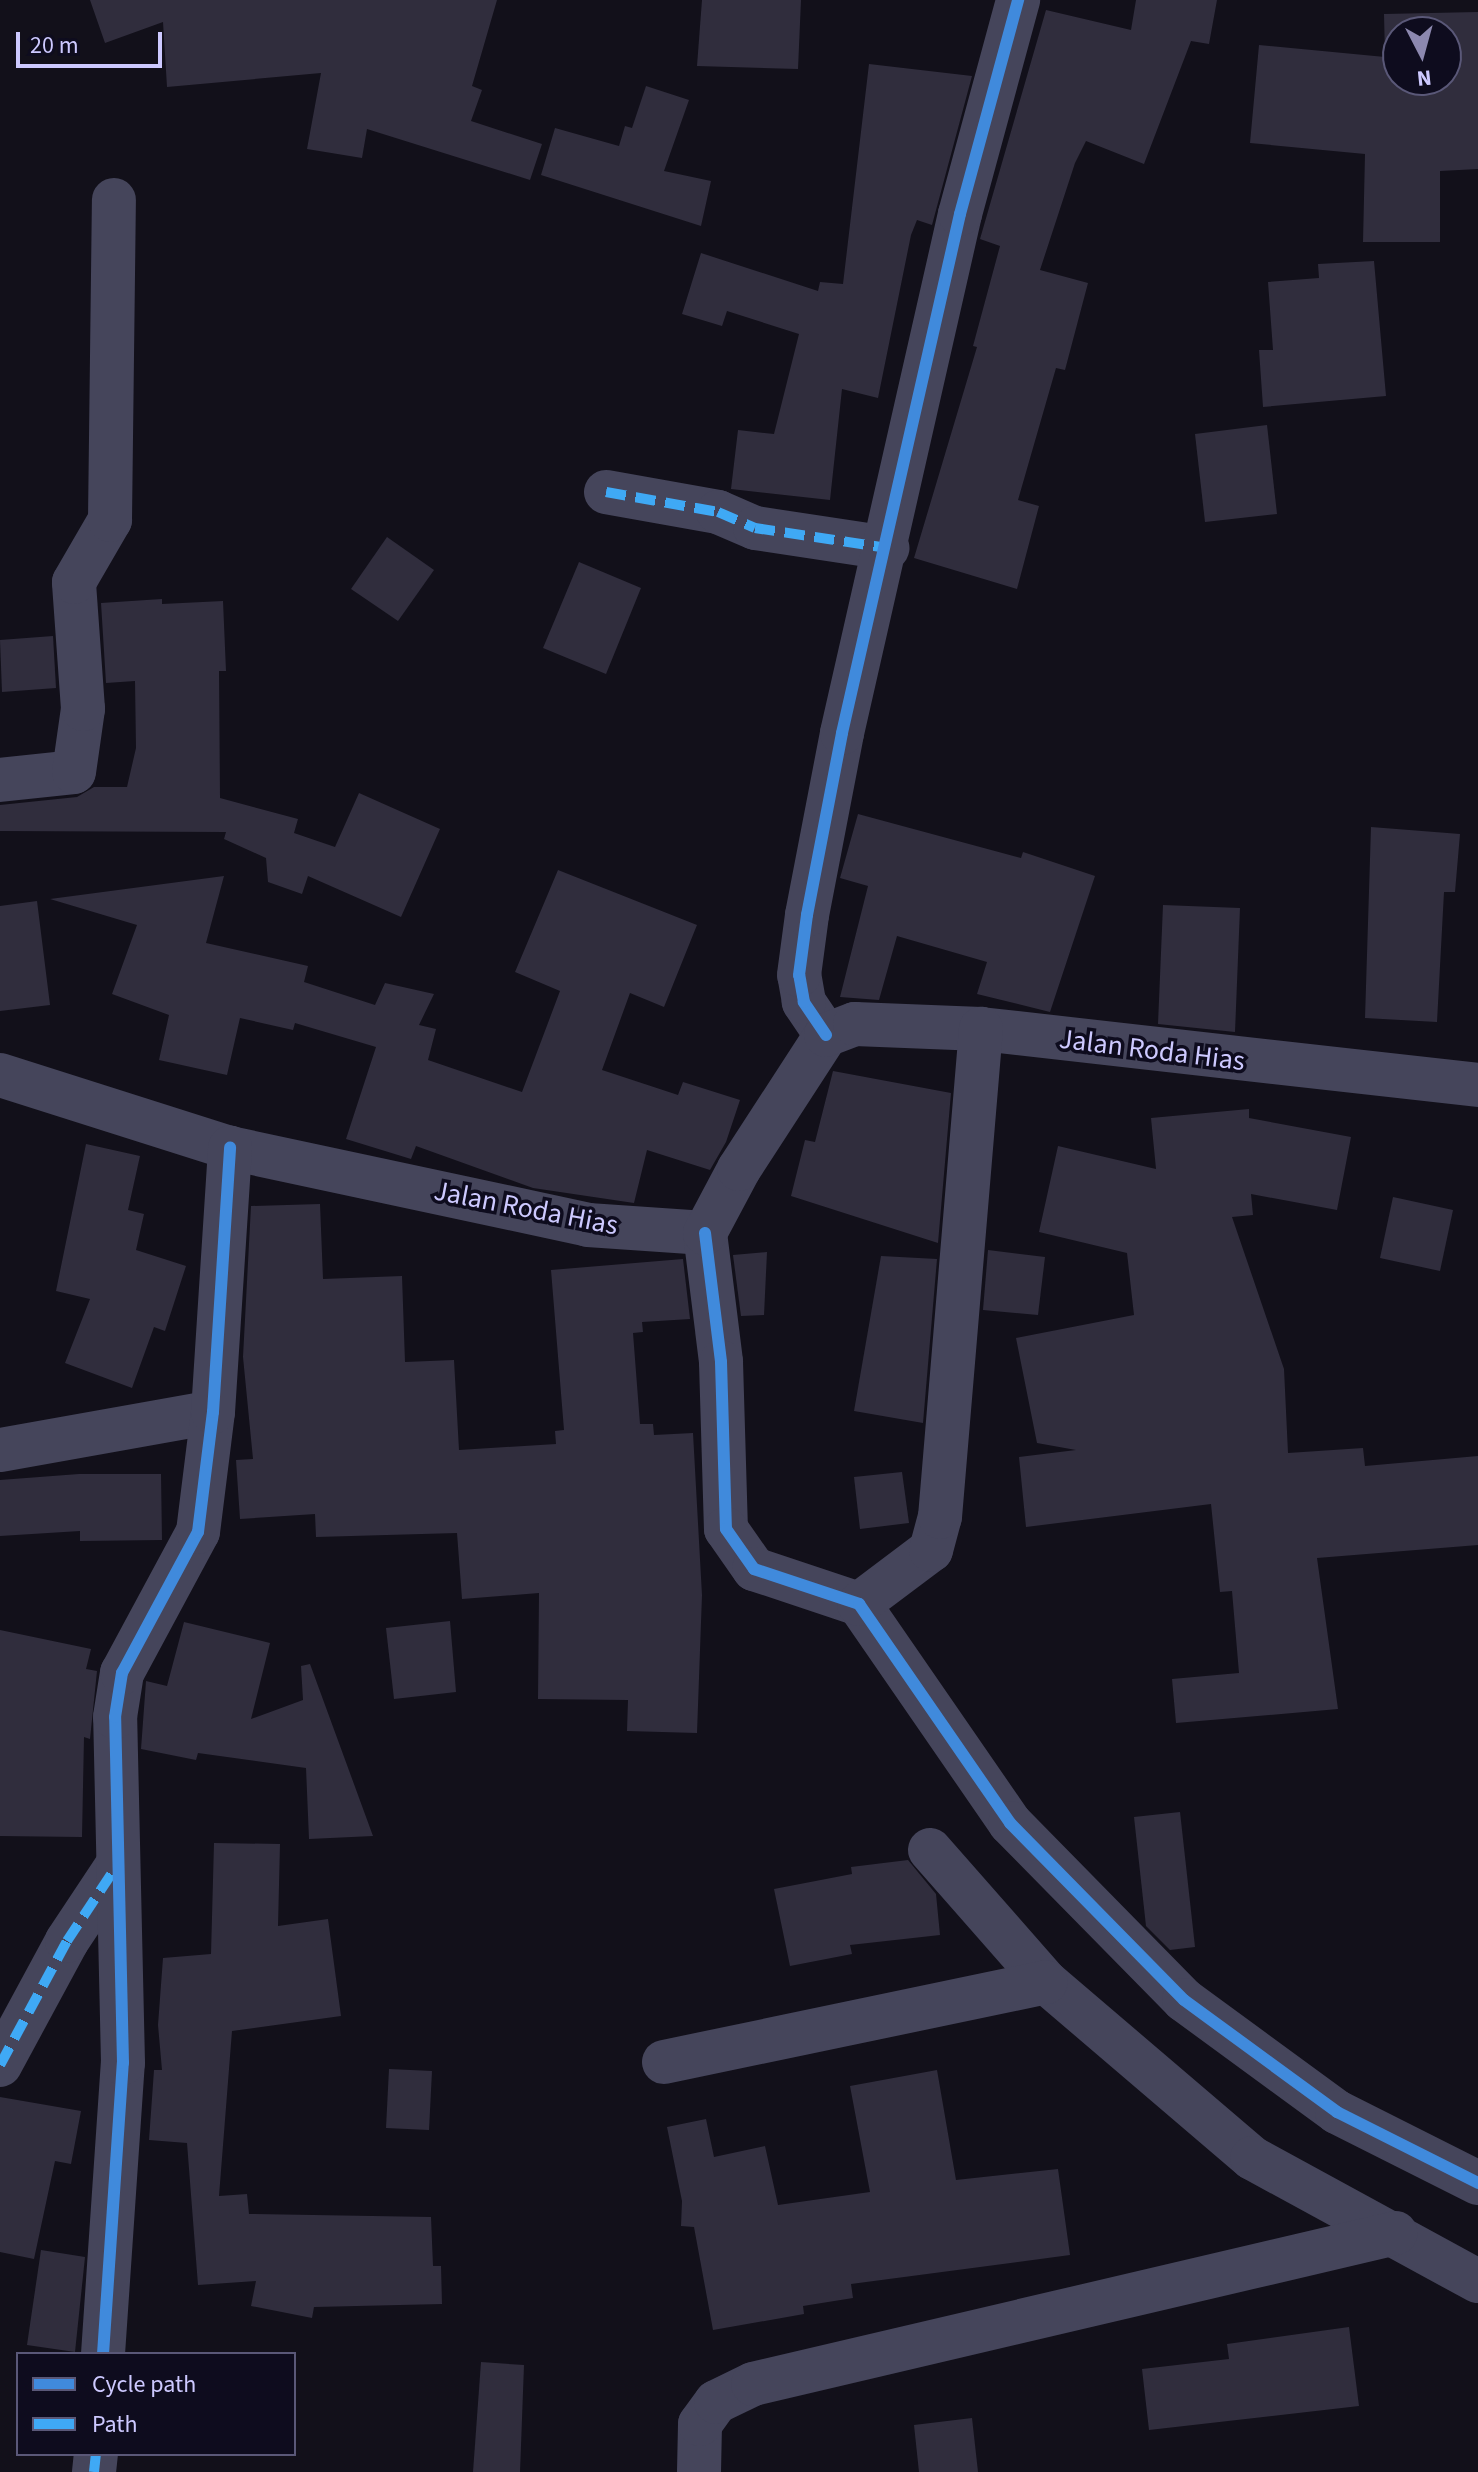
<!DOCTYPE html>
<html>
<head>
<meta charset="utf-8">
<style>
	body { margin:0 }
	#map { position:relative; width:1478px; height:2472px; overflow:hidden; background:#12101a; font-family:"Source Sans 3",sans-serif }
	div>[style] { position:absolute }
	[style*='--x'] { left:calc(var(--x)*1px); top:calc(var(--y)*1px); width:calc(var(--w)*1px); rotate:calc(var(--a)*1deg) }
	.building>* { inset:0; background:#302d3d }
	.minor>* { height:44px; margin:-22px; padding:0 22px; transform-origin:22px; border-radius:22px; background:#45455b }
	.quiet>* { height:10px; margin-top:-5px; transform-origin:0; background:repeating-linear-gradient(90deg,#3fa9f5 0 20px,transparent 0 30px) }
	.cycleway>* { height:12px; margin:-6px; padding:0 6px; transform-origin:6px; border-radius:6px; background:#408adc }
	span { translate:-50% -50%; white-space:nowrap; text-align:center; line-height:1.15; -webkit-text-stroke:7px #0e0c1e; paint-order:stroke }
	.street-label { font-size:28px; color:#cdc9ff }
	.legend { position:absolute; left:16px; top:2352px; width:280px; height:104px; box-sizing:border-box; background:#0e0c1e; border:2px solid #5a5878; margin:0; padding:10px 14px; list-style:none; font-size:24px; color:#cdc9ff }
	.legend li { display:flex; align-items:center; gap:16px; height:40px }
	.legend b { width:40px; border:2px solid #5a5878 }
	.north { position:absolute; left:1382px; top:16px; width:80px; height:80px; box-sizing:border-box; background:#0e0c1e; border:2px solid #5a5878; border-radius:50%; rotate:174deg; font-size:22px; font-weight:700; line-height:32px; text-align:center; color:#cdc9ff }
	.north::after { content:''; display:block; margin:auto; width:28px; height:36px; background:#8c88af; clip-path:polygon(50% 0,100% 100%,50% 72%,0 100%) }
	.scale { position:absolute; left:16px; top:32px; width:146px; height:36px; box-sizing:border-box; border:4px solid #cdc9ff; border-top:0; padding-left:10px; font-size:24px; line-height:28px; white-space:nowrap; color:#cdc9ff; -webkit-text-stroke:6px #0e0c1e; paint-order:stroke }
</style>
</head>
<body>
<div id="map">
	<div class="building">
		<div style="clip-path:polygon(90px 0,497px 0,472px 86px,482px 90px,471px 121px,542px 144px,530px 180px,367px 129px,362px 158px,307px 149px,321px 73px,167px 87px,163px 22px,105px 43px)"></div>
		<div style="clip-path:polygon(702px 0,801px 0,798px 69px,697px 66px)"></div>
		<div style="clip-path:polygon(1136px 0,1217px 0,1209px 44px,1191px 41px,1144px 164px,1086px 141px,1075px 163px,1040px 270px,1088px 283px,1065px 370px,1056px 368px,1018px 500px,1039px 506px,1017px 589px,914px 558px,977px 347px,973px 346px,1000px 246px,980px 239px,1046px 10px,1131px 30px)"></div>
		<div style="clip-path:polygon(evenodd,1478px 12px,1478px 169px,1440px 171px,1440px 242px,1363px 242px,1365px 154px,1250px 143px,1259px 45px,1385px 57px,1384px 14px,1478px 12px,1398px 32px,1446px 32px,1446px 80px,1398px 80px,1398px 32px)"></div>
		<div style="clip-path:polygon(869px 64px,972px 76px,932px 225px,917px 220px,911px 235px,878px 398px,842px 389px,830px 500px,731px 489px,738px 430px,774px 434px,799px 334px,727px 311px,722px 326px,682px 314px,701px 253px,818px 291px,820px 282px,843px 284px)"></div>
		<div style="clip-path:polygon(646px 86px,689px 100px,664px 171px,711px 181px,701px 226px,541px 175px,555px 128px,619px 146px,625px 126px,632px 128px)"></div>
		<div style="clip-path:polygon(1374px 261px,1386px 396px,1263px 407px,1259px 350px,1273px 350px,1268px 282px,1319px 278px,1318px 264px)"></div>
		<div style="clip-path:polygon(1267px 425px,1277px 514px,1205px 522px,1195px 434px)"></div>
		<div style="clip-path:polygon(387px 537px,434px 570px,398px 621px,351px 589px)"></div>
		<div style="clip-path:polygon(579px 562px,641px 588px,606px 674px,543px 648px)"></div>
		<div style="clip-path:polygon(162px 599px,162px 604px,223px 601px,226px 671px,219px 671px,220px 798px,298px 819px,294px 833px,335px 847px,359px 793px,440px 829px,401px 917px,308px 876px,302px 894px,268px 882px,266px 858px,224px 839px,226px 832px,0 831px,0 805px,77px 797px,94px 787px,127px 787px,136px 748px,135px 681px,106px 683px,101px 603px)"></div>
		<div style="clip-path:polygon(53px 636px,56px 688px,2px 692px,0 640px)"></div>
		<div style="clip-path:polygon(858px 814px,1021px 858px,1023px 852px,1095px 876px,1050px 1012px,977px 994px,987px 962px,897px 936px,879px 1000px,840px 997px,868px 886px,840px 878px)"></div>
		<div style="clip-path:polygon(1371px 827px,1460px 834px,1455px 892px,1444px 892px,1437px 1022px,1365px 1018px)"></div>
		<div style="clip-path:polygon(558px 870px,697px 925px,664px 1007px,630px 993px,602px 1070px,678px 1095px,683px 1082px,740px 1100px,726px 1142px,710px 1170px,647px 1150px,634px 1203px,533px 1188px,416px 1146px,411px 1159px,346px 1139px,376px 1047px,295px 1023px,293px 1030px,240px 1018px,227px 1075px,159px 1060px,169px 1015px,112px 994px,137px 925px,50px 899px,224px 876px,206px 943px,308px 966px,304px 982px,375px 1005px,385px 983px,434px 994px,419px 1025px,436px 1029px,428px 1060px,522px 1092px,560px 991px,515px 972px)"></div>
		<div style="clip-path:polygon(37px 901px,50px 1005px,0 1011px,0 906px)"></div>
		<div style="clip-path:polygon(1163px 905px,1240px 908px,1235px 1032px,1158px 1024px)"></div>
		<div style="clip-path:polygon(833px 1071px,951px 1093px,938px 1243px,791px 1196px,805px 1140px,815px 1142px)"></div>
		<div style="clip-path:polygon(1249px 1109px,1249px 1118px,1351px 1137px,1337px 1210px,1251px 1194px,1253px 1215px,1232px 1217px,1284px 1369px,1288px 1453px,1363px 1448px,1365px 1466px,1478px 1456px,1478px 1545px,1317px 1558px,1338px 1709px,1176px 1723px,1172px 1679px,1239px 1673px,1232px 1591px,1220px 1592px,1211px 1504px,1026px 1527px,1019px 1457px,1076px 1450px,1037px 1443px,1016px 1338px,1134px 1315px,1127px 1253px,1039px 1232px,1058px 1146px,1156px 1169px,1151px 1118px)"></div>
		<div style="clip-path:polygon(86px 1144px,140px 1156px,128px 1210px,144px 1214px,136px 1250px,186px 1266px,165px 1331px,154px 1327px,132px 1388px,65px 1363px,90px 1299px,56px 1291px)"></div>
		<div style="clip-path:polygon(1393px 1197px,1453px 1210px,1440px 1271px,1380px 1258px)"></div>
		<div style="clip-path:polygon(320px 1204px,323px 1279px,402px 1276px,405px 1362px,454px 1360px,459px 1450px,556px 1444px,555px 1431px,564px 1430px,551px 1270px,683px 1259px,690px 1319px,642px 1322px,643px 1332px,633px 1333px,640px 1424px,653px 1424px,654px 1435px,693px 1433px,702px 1595px,697px 1733px,627px 1731px,628px 1700px,538px 1699px,539px 1593px,462px 1599px,457px 1533px,316px 1537px,315px 1514px,240px 1519px,236px 1460px,253px 1459px,243px 1357px,251px 1206px)"></div>
		<div style="clip-path:polygon(988px 1250px,1045px 1257px,1038px 1315px,983px 1310px)"></div>
		<div style="clip-path:polygon(767px 1252px,764px 1315px,741px 1316px,733px 1255px)"></div>
		<div style="clip-path:polygon(881px 1256px,937px 1259px,923px 1423px,854px 1411px)"></div>
		<div style="clip-path:polygon(902px 1472px,909px 1523px,860px 1529px,854px 1477px)"></div>
		<div style="clip-path:polygon(79px 1474px,161px 1474px,162px 1540px,80px 1541px,80px 1531px,0 1536px,0 1480px)"></div>
		<div style="clip-path:polygon(450px 1621px,456px 1692px,394px 1699px,386px 1628px)"></div>
		<div style="clip-path:polygon(184px 1622px,270px 1643px,251px 1719px,303px 1700px,301px 1666px,310px 1664px,373px 1836px,309px 1839px,306px 1768px,198px 1753px,196px 1760px,141px 1749px,146px 1681px,167px 1686px)"></div>
		<div style="clip-path:polygon(0 1630px,91px 1649px,86px 1669px,97px 1671px,90px 1739px,84px 1737px,82px 1837px,0 1836px)"></div>
		<div style="clip-path:polygon(1180px 1812px,1195px 1947px,1170px 1950px,1146px 1926px,1134px 1817px)"></div>
		<div style="clip-path:polygon(214px 1843px,280px 1844px,278px 1926px,328px 1919px,341px 2016px,232px 2031px,219px 2196px,247px 2194px,249px 2214px,431px 2217px,433px 2266px,441px 2266px,442px 2304px,314px 2307px,312px 2318px,251px 2306px,256px 2281px,198px 2285px,187px 2143px,149px 2140px,154px 2070px,162px 2070px,158px 2025px,163px 1958px,211px 1954px)"></div>
		<div style="clip-path:polygon(908px 1860px,936px 1894px,940px 1935px,850px 1945px,852px 1954px,790px 1966px,774px 1889px,852px 1874px,851px 1867px)"></div>
		<div style="clip-path:polygon(389px 2069px,432px 2071px,429px 2130px,386px 2128px)"></div>
		<div style="clip-path:polygon(937px 2070px,956px 2180px,1058px 2169px,1070px 2255px,851px 2284px,853px 2298px,803px 2306px,804px 2314px,713px 2330px,694px 2227px,681px 2226px,682px 2201px,667px 2127px,706px 2119px,714px 2157px,765px 2146px,778px 2205px,870px 2192px,850px 2086px)"></div>
		<div style="clip-path:polygon(0 2097px,81px 2111px,71px 2164px,55px 2161px,34px 2259px,0 2252px)"></div>
		<div style="clip-path:polygon(41px 2250px,85px 2257px,75px 2352px,27px 2345px)"></div>
		<div style="clip-path:polygon(1349px 2327px,1359px 2406px,1149px 2430px,1142px 2369px,1229px 2359px,1227px 2344px)"></div>
		<div style="clip-path:polygon(481px 2362px,524px 2365px,520px 2472px,473px 2472px)"></div>
		<div style="clip-path:polygon(972px 2418px,978px 2472px,919px 2472px,914px 2425px)"></div>
	</div>
	<div class="minor">
		<div style="--x:606;--y:492;--w:114;--a:10.1"></div>
		<div style="--x:718;--y:512;--w:40;--a:23.4"></div>
		<div style="--x:755;--y:528;--w:134;--a:8.6"></div>
		<div style="--x:0;--y:780;--w:74;--a:-6.2"></div>
		<div style="--x:74;--y:772;--w:64;--a:-81.9"></div>
		<div style="--x:83;--y:709;--w:127;--a:-94.1"></div>
		<div style="--x:74;--y:582;--w:72;--a:-59.9"></div>
		<div style="--x:110;--y:520;--w:320;--a:-89.3"></div>
		<div style="--x:826;--y:1035;--w:40;--a:-124"></div>
		<div style="--x:804;--y:1002;--w:27;--a:-100"></div>
		<div style="--x:799;--y:975;--w:61;--a:-82.4"></div>
		<div style="--x:807;--y:915;--w:185;--a:-79.1"></div>
		<div style="--x:842;--y:733;--w:532;--a:-77.19"></div>
		<div style="--x:960;--y:214;--w:222;--a:-74.8"></div>
		<div style="--x:0;--y:1075;--w:241;--a:17.6"></div>
		<div style="--x:230;--y:1148;--w:366;--a:12.1"></div>
		<div style="--x:588;--y:1225;--w:117;--a:3.9"></div>
		<div style="--x:705;--y:1233;--w:130;--a:82.9"></div>
		<div style="--x:721;--y:1362;--w:167;--a:88.3"></div>
		<div style="--x:726;--y:1529;--w:49;--a:55"></div>
		<div style="--x:754;--y:1569;--w:111;--a:18.4"></div>
		<div style="--x:859;--y:1604;--w:266;--a:55.4"></div>
		<div style="--x:1010;--y:1823;--w:248;--a:45.5"></div>
		<div style="--x:1184;--y:2000;--w:190;--a:36.2"></div>
		<div style="--x:1337;--y:2112;--w:158;--a:26.7"></div>
		<div style="--x:705;--y:1233;--w:72;--a:-62"></div>
		<div style="--x:739;--y:1169;--w:160;--a:-57"></div>
		<div style="--x:826;--y:1035;--w:31;--a:-21"></div>
		<div style="--x:855;--y:1024;--w:126;--a:2.3"></div>
		<div style="--x:981;--y:1029;--w:500;--a:6.43"></div>
		<div style="--x:0;--y:1450;--w:216;--a:-10.1"></div>
		<div style="--x:859;--y:1604;--w:90;--a:-36.9"></div>
		<div style="--x:931;--y:1550;--w:34;--a:-75"></div>
		<div style="--x:940;--y:1517;--w:490;--a:-85.2"></div>
		<div style="--x:930;--y:1850;--w:176;--a:48.7"></div>
		<div style="--x:1046;--y:1982;--w:271;--a:40.5"></div>
		<div style="--x:1252;--y:2158;--w:257;--a:28.6"></div>
		<div style="--x:664;--y:2062;--w:390;--a:-11.8"></div>
		<div style="--x:0;--y:2065;--w:141;--a:-61.6"></div>
		<div style="--x:67;--y:1941;--w:92;--a:-56.5"></div>
		<div style="--x:103;--y:2354;--w:292;--a:-86.1"></div>
		<div style="--x:123;--y:2063;--w:346;--a:-91.3"></div>
		<div style="--x:115;--y:1717;--w:45;--a:-81"></div>
		<div style="--x:122;--y:1673;--w:160;--a:-61.7"></div>
		<div style="--x:198;--y:1532;--w:121;--a:-82.9"></div>
		<div style="--x:213;--y:1412;--w:265;--a:-86.3"></div>
		<div style="--x:94;--y:2472;--w:18;--a:-84"></div>
		<div style="--x:699;--y:2472;--w:48;--a:-88.8"></div>
		<div style="--x:700;--y:2424;--w:27;--a:-54"></div>
		<div style="--x:716;--y:2402;--w:41;--a:-25.9"></div>
		<div style="--x:753;--y:2384;--w:660;--a:-13.22"></div>
	</div>
	<div class="quiet">
		<div style="--x:606;--y:492;--w:114;--a:10.1"></div>
		<div style="--x:718;--y:512;--w:40;--a:23.4"></div>
		<div style="--x:755;--y:528;--w:134;--a:8.6"></div>
		<div style="--x:0;--y:2065;--w:141;--a:-61.6"></div>
		<div style="--x:67;--y:1941;--w:89;--a:-56.5"></div>
		<div style="--x:94;--y:2472;--w:18;--a:-84"></div>
	</div>
	<div class="cycleway">
		<div style="--x:826;--y:1035;--w:40;--a:-124"></div>
		<div style="--x:804;--y:1002;--w:27;--a:-100"></div>
		<div style="--x:799;--y:975;--w:61;--a:-82.4"></div>
		<div style="--x:807;--y:915;--w:185;--a:-79.1"></div>
		<div style="--x:842;--y:733;--w:532;--a:-77.19"></div>
		<div style="--x:960;--y:214;--w:222;--a:-74.8"></div>
		<div style="--x:705;--y:1233;--w:130;--a:82.9"></div>
		<div style="--x:721;--y:1362;--w:167;--a:88.3"></div>
		<div style="--x:726;--y:1529;--w:49;--a:55"></div>
		<div style="--x:754;--y:1569;--w:111;--a:18.4"></div>
		<div style="--x:859;--y:1604;--w:266;--a:55.4"></div>
		<div style="--x:1010;--y:1823;--w:248;--a:45.5"></div>
		<div style="--x:1184;--y:2000;--w:190;--a:36.2"></div>
		<div style="--x:1337;--y:2112;--w:158;--a:26.7"></div>
		<div style="--x:103;--y:2354;--w:292;--a:-86.1"></div>
		<div style="--x:123;--y:2063;--w:346;--a:-91.3"></div>
		<div style="--x:115;--y:1717;--w:45;--a:-81"></div>
		<div style="--x:122;--y:1673;--w:160;--a:-61.7"></div>
		<div style="--x:198;--y:1532;--w:121;--a:-82.9"></div>
		<div style="--x:213;--y:1412;--w:265;--a:-86.3"></div>
	</div>
	<div class="street-label">
		<span style="left:1152px;top:1050px;rotate:7deg">Jalan Roda Hias</span>
		<span style="left:526px;top:1208px;rotate:11deg">Jalan Roda Hias</span>
	</div>
	<ul class="legend">
	<li><b style="height:10px;background:#408adc"></b>Cycle path</li>
	<li><b style="height:10px;background:#3fa9f5"></b>Path</li>
	</ul>
	<div class="north">N</div>
	<div class="scale">20 m</div>
</div>
</body>
</html>
